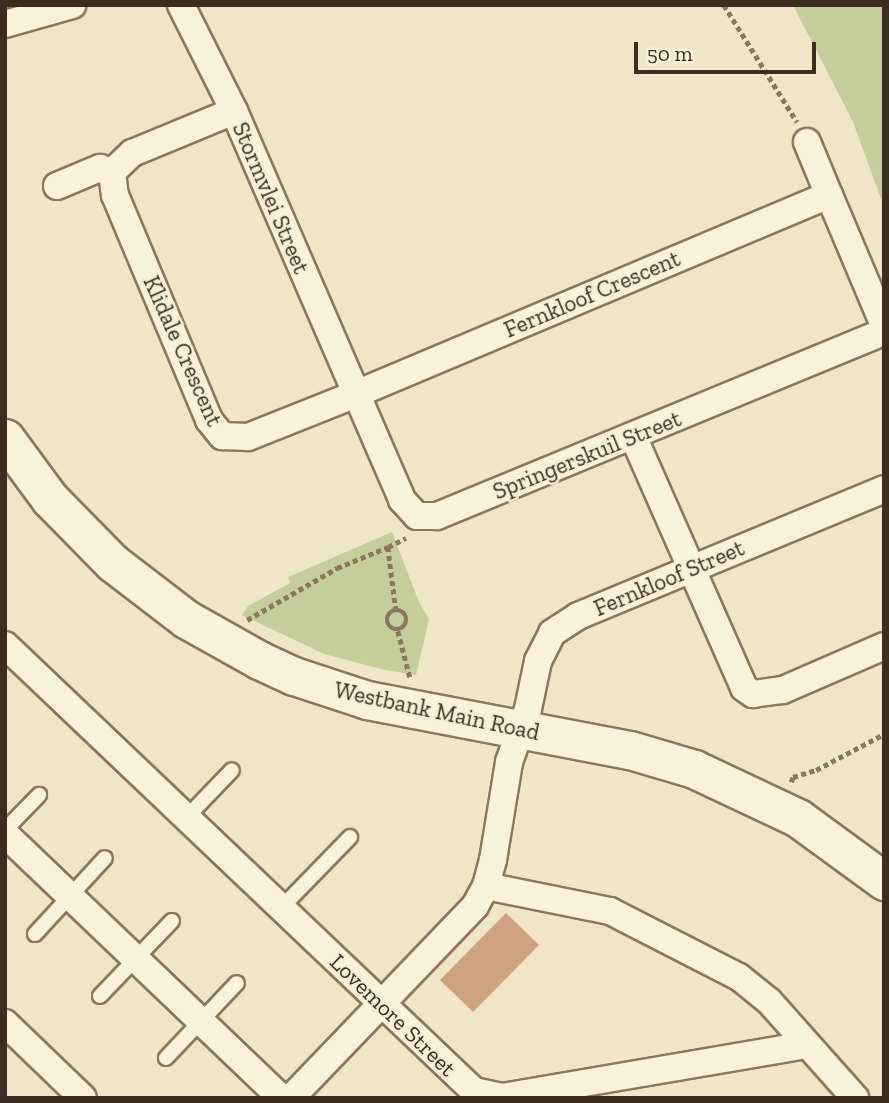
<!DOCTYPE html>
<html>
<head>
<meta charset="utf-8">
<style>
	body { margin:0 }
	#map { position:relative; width:889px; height:1103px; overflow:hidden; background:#efe5c7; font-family:"Zilla Slab",serif }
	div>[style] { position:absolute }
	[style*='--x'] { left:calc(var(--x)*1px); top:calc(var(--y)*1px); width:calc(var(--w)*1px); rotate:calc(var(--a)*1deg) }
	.green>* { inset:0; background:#c5ce9a }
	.building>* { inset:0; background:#cda27c }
	.path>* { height:4.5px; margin-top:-2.25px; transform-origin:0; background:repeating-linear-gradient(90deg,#8b775c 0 5px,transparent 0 8.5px) }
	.path>.ring { margin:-2.25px; padding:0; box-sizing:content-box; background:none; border:4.5px solid #8b775c; border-radius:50% }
	.roads { filter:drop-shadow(2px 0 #8b775c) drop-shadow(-2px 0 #8b775c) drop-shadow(0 2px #8b775c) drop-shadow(0 -2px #8b775c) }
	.lane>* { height:14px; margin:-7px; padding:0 7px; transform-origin:7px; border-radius:7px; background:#f9f2db }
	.street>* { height:26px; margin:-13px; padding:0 13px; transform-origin:13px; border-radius:13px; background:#f9f2db }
	.secondary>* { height:37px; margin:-18.5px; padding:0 18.5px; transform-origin:18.5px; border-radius:18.5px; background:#f9f2db }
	span { translate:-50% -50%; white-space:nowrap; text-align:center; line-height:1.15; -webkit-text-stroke:5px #f6efd7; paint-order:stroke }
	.street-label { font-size:23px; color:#3b2e20 }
	.frame { position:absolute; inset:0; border:7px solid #3b2e20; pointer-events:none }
	.scale { position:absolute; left:634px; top:42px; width:182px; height:32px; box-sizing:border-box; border:4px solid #3b2e20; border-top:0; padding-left:9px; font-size:21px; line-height:24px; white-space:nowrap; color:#3b2e20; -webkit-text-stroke:5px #f6efd7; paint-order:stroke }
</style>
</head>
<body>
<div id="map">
	<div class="green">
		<div style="clip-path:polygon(793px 5px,884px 5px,884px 207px,853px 122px)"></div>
		<div style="clip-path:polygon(392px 532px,419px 602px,429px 619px,416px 675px,385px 670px,324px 654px,242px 615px,248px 606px,290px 583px,288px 577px)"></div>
	</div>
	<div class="building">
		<div style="clip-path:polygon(506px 913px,539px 945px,473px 1012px,440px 980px)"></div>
	</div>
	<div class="path">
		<div style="--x:724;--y:5;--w:138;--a:58"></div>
		<div style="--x:388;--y:547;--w:20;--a:-27"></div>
		<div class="ring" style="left:387px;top:610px;width:15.5px;height:15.5px"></div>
		<div style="--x:247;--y:620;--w:104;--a:-30"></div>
		<div style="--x:337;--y:568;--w:55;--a:-22.4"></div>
		<div style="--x:388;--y:547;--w:64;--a:82.8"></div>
		<div style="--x:398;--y:631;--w:48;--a:75.4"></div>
		<div style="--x:791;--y:782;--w:5;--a:-68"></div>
		<div style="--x:793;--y:777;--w:24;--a:-17"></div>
		<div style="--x:816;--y:770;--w:77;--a:-27.9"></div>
	</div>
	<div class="roads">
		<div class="lane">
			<div style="--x:186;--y:818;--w:66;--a:-46.2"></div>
			<div style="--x:5;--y:830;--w:49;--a:-45.8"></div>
			<div style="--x:281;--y:908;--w:99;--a:-45.8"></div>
			<div style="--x:35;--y:934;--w:103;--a:-47.4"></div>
			<div style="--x:100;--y:996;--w:104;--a:-46.2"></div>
			<div style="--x:166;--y:1058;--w:103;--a:-46.6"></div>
		</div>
		<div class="street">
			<div style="--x:181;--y:5;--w:119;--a:63.4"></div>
			<div style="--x:234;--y:111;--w:424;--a:66.6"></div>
			<div style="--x:402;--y:500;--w:22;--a:47"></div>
			<div style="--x:417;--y:516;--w:20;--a:0"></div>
			<div style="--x:437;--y:516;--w:483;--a:-22.4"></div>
			<div style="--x:5;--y:24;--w:70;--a:-15.8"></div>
			<div style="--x:234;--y:111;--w:110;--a:157.6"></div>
			<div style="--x:132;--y:153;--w:28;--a:136"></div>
			<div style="--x:112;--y:172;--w:23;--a:83"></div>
			<div style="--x:115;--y:195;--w:244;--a:67.3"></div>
			<div style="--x:209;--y:420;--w:21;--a:51"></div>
			<div style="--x:222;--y:436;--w:26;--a:2"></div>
			<div style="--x:248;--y:437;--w:116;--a:-21.7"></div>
			<div style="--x:356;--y:394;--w:513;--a:-22.82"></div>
			<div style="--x:829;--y:195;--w:141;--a:67.1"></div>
			<div style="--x:807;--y:142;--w:57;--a:67.5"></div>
			<div style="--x:57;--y:186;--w:47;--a:-22.7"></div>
			<div style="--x:100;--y:168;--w:13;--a:18"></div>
			<div style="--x:633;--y:436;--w:275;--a:66.2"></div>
			<div style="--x:744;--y:688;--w:11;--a:34"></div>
			<div style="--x:753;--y:694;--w:30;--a:-8"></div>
			<div style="--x:783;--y:690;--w:110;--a:-23.5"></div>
			<div style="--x:5;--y:645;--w:647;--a:43.56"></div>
			<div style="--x:474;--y:1091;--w:29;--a:12"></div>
			<div style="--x:502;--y:1097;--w:308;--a:-9.7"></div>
			<div style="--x:5;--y:834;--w:382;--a:43.7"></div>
			<div style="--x:486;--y:886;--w:126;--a:11.4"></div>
			<div style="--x:610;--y:911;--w:145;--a:27.1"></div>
			<div style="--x:739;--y:977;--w:38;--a:39"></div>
			<div style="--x:769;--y:1001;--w:130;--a:48.4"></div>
			<div style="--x:5;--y:1023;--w:108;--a:43.9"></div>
			<div style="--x:291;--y:1098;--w:266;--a:-46.2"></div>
			<div style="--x:475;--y:906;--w:23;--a:-61"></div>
			<div style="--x:486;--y:886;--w:27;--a:-75"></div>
			<div style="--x:493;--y:860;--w:99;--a:-80.7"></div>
			<div style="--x:509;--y:762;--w:56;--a:-70.3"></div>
			<div style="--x:528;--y:709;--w:49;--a:-78.2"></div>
			<div style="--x:538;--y:661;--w:31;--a:-63"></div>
			<div style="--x:552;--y:633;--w:31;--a:-33"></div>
			<div style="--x:578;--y:616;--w:331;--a:-22.5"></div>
		</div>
		<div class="secondary">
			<div style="--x:5;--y:438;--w:76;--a:53.6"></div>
			<div style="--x:50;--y:499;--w:90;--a:45.5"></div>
			<div style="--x:113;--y:563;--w:92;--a:37.5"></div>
			<div style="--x:186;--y:619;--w:84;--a:29.3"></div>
			<div style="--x:259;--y:660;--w:38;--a:25"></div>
			<div style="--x:294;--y:676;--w:77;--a:18.2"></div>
			<div style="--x:367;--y:700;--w:268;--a:10.8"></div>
			<div style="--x:630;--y:750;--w:67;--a:16.5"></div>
			<div style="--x:694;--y:769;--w:115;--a:25.2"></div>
			<div style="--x:798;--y:818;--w:107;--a:36.2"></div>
		</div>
	</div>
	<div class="street-label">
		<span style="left:271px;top:198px;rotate:67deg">Stormvlei Street</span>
		<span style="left:592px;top:294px;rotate:-23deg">Fernkloof Crescent</span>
		<span style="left:183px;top:351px;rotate:66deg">Klidale Crescent</span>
		<span style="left:587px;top:455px;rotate:-22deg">Springerskuil Street</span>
		<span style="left:669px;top:578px;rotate:-23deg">Fernkloof Street</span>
		<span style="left:437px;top:711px;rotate:12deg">Westbank Main Road</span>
		<span style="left:393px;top:1015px;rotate:44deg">Lovemore Street</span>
	</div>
	<div class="frame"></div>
	<div class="scale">50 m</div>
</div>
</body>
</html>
